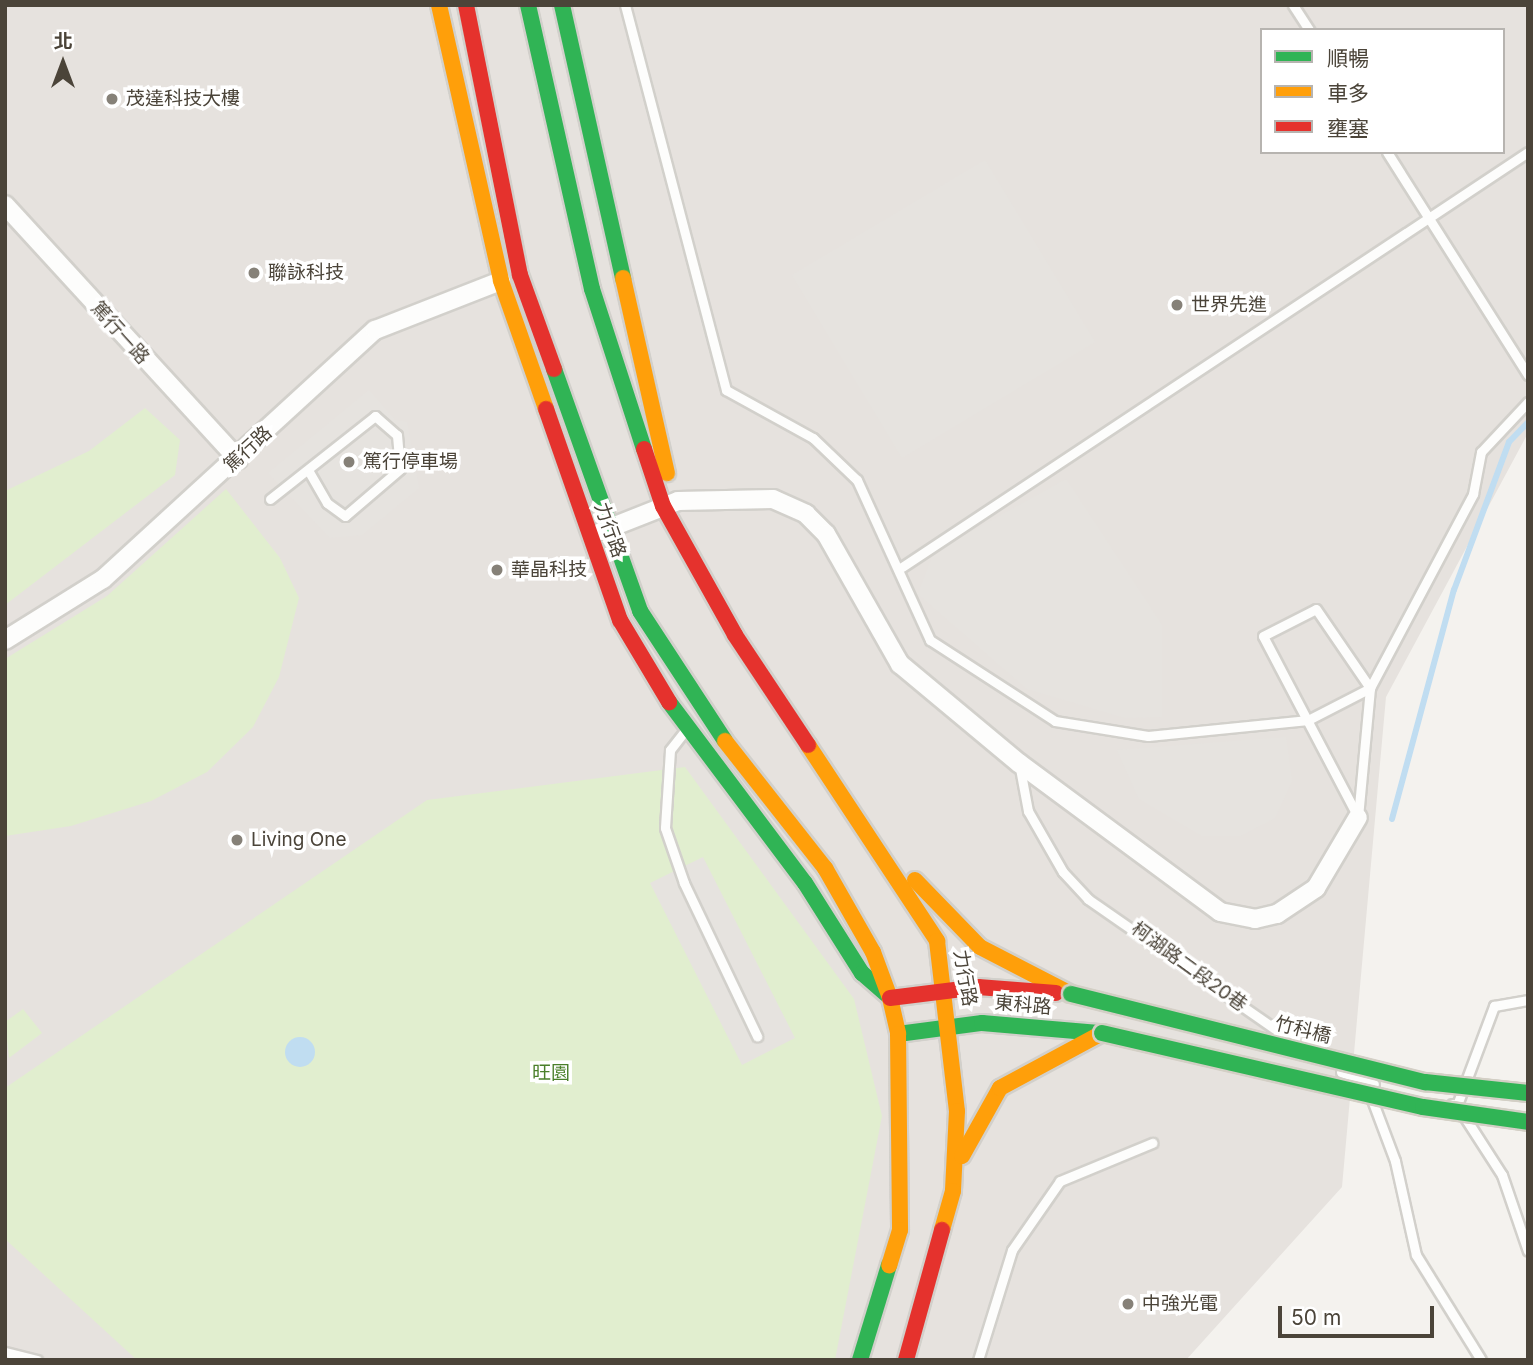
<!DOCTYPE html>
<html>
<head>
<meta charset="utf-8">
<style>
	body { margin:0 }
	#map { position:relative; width:1533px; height:1365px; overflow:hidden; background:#f4f2ee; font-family:Inter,"Noto Sans TC",sans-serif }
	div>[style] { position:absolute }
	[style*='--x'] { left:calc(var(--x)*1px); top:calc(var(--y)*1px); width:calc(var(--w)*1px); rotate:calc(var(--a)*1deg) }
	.industrial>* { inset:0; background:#e6e2de }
	.green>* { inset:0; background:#e1eecf }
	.parking>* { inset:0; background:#e6e3df }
	.water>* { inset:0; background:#c0ddf1 }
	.round { border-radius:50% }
	.stream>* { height:6px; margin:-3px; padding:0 3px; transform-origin:3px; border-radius:3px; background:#c0ddf1 }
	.roads { filter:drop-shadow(2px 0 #d2d0cb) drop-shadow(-2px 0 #d2d0cb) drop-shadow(0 2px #d2d0cb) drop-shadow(0 -2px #d2d0cb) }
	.lane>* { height:9px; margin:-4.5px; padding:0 4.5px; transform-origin:4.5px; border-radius:4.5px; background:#fdfdfc }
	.street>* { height:18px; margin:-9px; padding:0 9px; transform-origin:9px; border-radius:9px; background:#fdfdfc }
	.fast>* { height:16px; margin:-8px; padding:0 8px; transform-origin:8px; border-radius:8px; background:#30b455 }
	.slow>* { height:16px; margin:-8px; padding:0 8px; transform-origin:8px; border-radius:8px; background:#ff9f0a }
	.jam>* { height:16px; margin:-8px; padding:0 8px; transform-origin:8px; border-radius:8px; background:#e5322d }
	.bridges { filter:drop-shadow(2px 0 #d3cfc5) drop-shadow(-2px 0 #d3cfc5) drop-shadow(0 2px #d3cfc5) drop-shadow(0 -2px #d3cfc5) }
	.fast-bridge>* { height:16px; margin:-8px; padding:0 8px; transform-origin:8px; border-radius:8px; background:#30b455 }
	.dots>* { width:19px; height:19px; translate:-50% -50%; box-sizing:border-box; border:4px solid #fff; border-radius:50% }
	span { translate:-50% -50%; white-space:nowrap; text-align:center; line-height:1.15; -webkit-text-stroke:7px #fff; paint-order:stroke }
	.poi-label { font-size:19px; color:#4b4439 }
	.left { translate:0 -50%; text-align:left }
	.street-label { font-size:19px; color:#4b4439 }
	.park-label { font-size:19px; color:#4a7f2a }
	.frame { position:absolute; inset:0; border:7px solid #4b4439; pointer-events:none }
	.legend { position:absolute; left:1260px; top:28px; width:245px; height:126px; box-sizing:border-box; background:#fff; border:2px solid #b7b4b0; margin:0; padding:9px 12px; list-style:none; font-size:21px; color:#4b4439 }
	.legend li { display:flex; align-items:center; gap:14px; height:35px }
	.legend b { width:35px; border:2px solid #b7b4b0 }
	.north { position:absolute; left:28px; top:28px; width:70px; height:70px; -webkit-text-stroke:5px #fff; paint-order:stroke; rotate:0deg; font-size:19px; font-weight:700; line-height:28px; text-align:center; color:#4b4439 }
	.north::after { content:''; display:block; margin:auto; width:24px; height:32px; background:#4b4439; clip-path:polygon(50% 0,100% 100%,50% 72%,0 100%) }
	.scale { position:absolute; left:1278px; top:1306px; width:156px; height:32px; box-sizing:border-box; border:4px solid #4b4439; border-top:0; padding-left:9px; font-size:21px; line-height:24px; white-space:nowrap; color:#4b4439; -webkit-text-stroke:5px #fff; paint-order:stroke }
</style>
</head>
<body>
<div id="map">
	<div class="industrial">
		<div style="clip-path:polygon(evenodd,5px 5px,1528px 5px,1528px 433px,1386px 697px,1342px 1187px,1186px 1360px,5px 1360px,5px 5px,1262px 30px,1503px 30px,1503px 152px,1262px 152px,1262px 30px)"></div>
	</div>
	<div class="green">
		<div style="clip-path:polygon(145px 408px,180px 440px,175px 475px,5px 605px,5px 491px,89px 451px)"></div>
		<div style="clip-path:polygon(226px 489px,280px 558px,299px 598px,279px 677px,253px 727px,207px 772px,151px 801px,71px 826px,5px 836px,5px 659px,107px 596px)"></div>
		<div style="clip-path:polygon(685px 767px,854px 999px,882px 1116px,835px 1360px,137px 1360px,5px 1239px,5px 1088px,427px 800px)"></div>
		<div style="clip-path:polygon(23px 1009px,42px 1033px,9px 1058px,5px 1022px)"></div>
	</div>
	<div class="parking">
		<div style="clip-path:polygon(985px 160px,1095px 342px,902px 458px,792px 275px)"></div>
		<div style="clip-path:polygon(369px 390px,395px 420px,407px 422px,419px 488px,362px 535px,330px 538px,268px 473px)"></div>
		<div style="clip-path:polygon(1066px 479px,1162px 625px,1162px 717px,1125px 718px,1027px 689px,918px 594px,934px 552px)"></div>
		<div style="clip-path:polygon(1286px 737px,1292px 781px,1275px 818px,1241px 836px,1202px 836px,1139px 799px,1117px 750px)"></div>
		<div style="clip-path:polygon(703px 857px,795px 1038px,742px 1065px,650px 883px)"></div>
	</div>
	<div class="water">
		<div class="round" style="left:285px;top:1037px;width:30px;height:30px"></div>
	</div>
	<div class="stream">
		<div style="--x:1392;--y:819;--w:237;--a:-74.9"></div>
		<div style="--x:1454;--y:590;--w:158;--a:-69.6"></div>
		<div style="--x:1509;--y:442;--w:28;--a:-46"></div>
	</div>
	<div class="roads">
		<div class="lane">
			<div style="--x:625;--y:5;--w:398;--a:75.3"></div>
			<div style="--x:726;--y:390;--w:99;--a:28.9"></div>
			<div style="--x:813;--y:438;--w:61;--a:43.7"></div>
			<div style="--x:857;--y:480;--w:176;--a:65.5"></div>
			<div style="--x:930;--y:640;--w:149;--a:32.9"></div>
			<div style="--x:1055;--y:721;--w:94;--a:9.2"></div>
			<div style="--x:1148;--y:736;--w:161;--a:-5.7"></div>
			<div style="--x:1308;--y:720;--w:70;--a:-27.3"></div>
			<div style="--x:1370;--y:688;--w:220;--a:-62"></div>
			<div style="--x:1473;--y:494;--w:43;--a:-79.2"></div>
			<div style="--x:1481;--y:452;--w:69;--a:-46.8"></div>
			<div style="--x:1293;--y:5;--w:30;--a:57"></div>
			<div style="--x:1387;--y:152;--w:264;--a:57.7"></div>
			<div style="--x:270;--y:499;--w:134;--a:-38.3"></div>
			<div style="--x:375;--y:416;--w:29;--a:41"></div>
			<div style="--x:397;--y:435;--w:34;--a:85"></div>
			<div style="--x:400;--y:469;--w:72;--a:139.5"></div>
			<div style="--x:345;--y:516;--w:22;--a:-144"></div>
			<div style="--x:327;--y:503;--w:36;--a:-120"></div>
			<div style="--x:902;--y:567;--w:751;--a:-33.54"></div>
			<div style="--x:1316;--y:609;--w:96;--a:55.6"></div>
			<div style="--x:1370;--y:688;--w:130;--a:95.3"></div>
			<div style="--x:1358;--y:817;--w:204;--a:-117.7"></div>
			<div style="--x:1263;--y:636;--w:59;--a:-27"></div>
			<div style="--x:684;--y:732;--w:23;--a:128"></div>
			<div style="--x:670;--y:750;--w:78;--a:93.7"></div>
			<div style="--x:665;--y:828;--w:58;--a:70.9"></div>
			<div style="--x:684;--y:883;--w:170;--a:64.5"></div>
			<div style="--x:1019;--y:763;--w:49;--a:79.4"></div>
			<div style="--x:1028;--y:811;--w:70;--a:60.2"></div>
			<div style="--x:1063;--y:872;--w:37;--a:47"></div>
			<div style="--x:1088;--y:899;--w:247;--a:34.8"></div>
			<div style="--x:1341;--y:1072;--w:35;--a:20"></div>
			<div style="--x:1371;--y:1097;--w:68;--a:69.4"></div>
			<div style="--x:1395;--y:1161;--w:96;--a:77.4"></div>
			<div style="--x:1416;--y:1255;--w:123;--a:58.2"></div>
			<div style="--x:1452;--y:1104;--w:5;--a:11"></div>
			<div style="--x:1457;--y:1105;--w:106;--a:-69.5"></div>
			<div style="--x:1494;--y:1006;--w:35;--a:-10"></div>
			<div style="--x:1464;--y:1116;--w:70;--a:57.2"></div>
			<div style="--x:1502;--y:1175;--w:80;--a:71.1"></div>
			<div style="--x:5;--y:1352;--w:33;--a:14"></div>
			<div style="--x:978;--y:1360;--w:115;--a:-72.8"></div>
			<div style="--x:1012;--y:1250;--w:84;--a:-55.2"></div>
			<div style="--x:1060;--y:1181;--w:100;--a:-22.4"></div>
		</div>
		<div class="street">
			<div style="--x:5;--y:205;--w:345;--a:47.5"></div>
			<div style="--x:602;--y:531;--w:82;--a:-21.5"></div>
			<div style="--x:678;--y:501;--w:95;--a:-1.2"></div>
			<div style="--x:773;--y:499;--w:36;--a:24"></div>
			<div style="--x:806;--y:514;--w:28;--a:45"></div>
			<div style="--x:826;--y:534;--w:150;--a:60.4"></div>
			<div style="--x:900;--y:664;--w:155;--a:39.8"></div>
			<div style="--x:1019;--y:763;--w:250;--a:36.5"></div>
			<div style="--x:1220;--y:912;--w:36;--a:11"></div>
			<div style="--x:1255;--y:919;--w:23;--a:-13"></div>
			<div style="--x:1277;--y:914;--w:47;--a:-33.7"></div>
			<div style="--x:1316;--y:888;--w:82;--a:-59.4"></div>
			<div style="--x:5;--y:640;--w:115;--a:-31.9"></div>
			<div style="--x:103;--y:579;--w:369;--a:-42.5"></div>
			<div style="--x:375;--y:330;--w:135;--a:-21.3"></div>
		</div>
		<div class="fast">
			<div style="--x:528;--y:5;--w:291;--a:77.3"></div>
			<div style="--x:592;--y:289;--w:168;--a:72"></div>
			<div style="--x:562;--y:5;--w:280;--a:77.4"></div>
			<div style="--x:554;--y:369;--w:257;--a:70.4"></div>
			<div style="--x:640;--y:611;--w:155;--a:56.8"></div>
			<div style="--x:669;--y:702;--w:226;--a:53.1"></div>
			<div style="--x:805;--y:883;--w:107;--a:57.7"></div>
			<div style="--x:862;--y:973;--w:33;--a:41"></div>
			<div style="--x:898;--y:1034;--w:85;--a:-7.5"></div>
			<div style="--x:982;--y:1023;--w:117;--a:4.9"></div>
			<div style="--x:860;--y:1360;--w:99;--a:-73"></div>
		</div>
		<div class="slow">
			<div style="--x:439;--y:5;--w:283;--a:77.3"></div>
			<div style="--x:501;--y:281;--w:136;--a:70.6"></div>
			<div style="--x:623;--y:278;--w:200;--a:77.3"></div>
			<div style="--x:725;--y:741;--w:162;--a:51.8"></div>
			<div style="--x:825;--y:868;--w:97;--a:60.3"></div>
			<div style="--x:873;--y:952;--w:49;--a:69.7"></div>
			<div style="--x:890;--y:998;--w:37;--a:77"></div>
			<div style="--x:898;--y:1034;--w:196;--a:89.4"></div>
			<div style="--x:900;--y:1230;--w:37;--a:107"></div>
			<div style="--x:808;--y:745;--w:235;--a:56.6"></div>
			<div style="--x:937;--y:941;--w:171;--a:83.3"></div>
			<div style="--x:957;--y:1111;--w:80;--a:92.9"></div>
			<div style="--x:953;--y:1191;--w:41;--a:105.8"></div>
			<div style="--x:915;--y:880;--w:93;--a:45.9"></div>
			<div style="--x:980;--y:947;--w:102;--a:27.3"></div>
			<div style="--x:962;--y:1156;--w:78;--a:-60.8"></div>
			<div style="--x:1000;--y:1088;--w:116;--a:-28.3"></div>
		</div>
		<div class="jam">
			<div style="--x:466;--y:5;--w:275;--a:78.7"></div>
			<div style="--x:520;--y:275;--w:100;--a:70.1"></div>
			<div style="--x:546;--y:409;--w:224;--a:70.7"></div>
			<div style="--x:620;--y:620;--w:96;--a:59.1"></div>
			<div style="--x:644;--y:449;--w:60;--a:71.6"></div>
			<div style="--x:663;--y:506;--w:148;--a:60.8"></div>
			<div style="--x:735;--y:635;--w:132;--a:56.4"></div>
			<div style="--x:890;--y:998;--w:89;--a:-7.1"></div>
			<div style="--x:978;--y:987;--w:78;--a:4.4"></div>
			<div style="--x:906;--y:1360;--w:135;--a:-74.5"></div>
		</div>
	</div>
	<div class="bridges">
		<div class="fast-bridge">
			<div style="--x:1071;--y:994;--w:365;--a:14"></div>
			<div style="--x:1425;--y:1082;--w:104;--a:6.1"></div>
			<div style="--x:1102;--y:1033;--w:329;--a:13"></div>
			<div style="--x:1423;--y:1107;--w:106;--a:8.1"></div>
		</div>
	</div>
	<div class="dots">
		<div style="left:112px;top:99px;background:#868178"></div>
		<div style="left:254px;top:273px;background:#868178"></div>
		<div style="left:1177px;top:305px;background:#868178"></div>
		<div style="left:349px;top:462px;background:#868178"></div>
		<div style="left:497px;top:570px;background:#868178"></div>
		<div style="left:237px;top:840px;background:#868178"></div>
		<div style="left:1128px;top:1304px;background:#868178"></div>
	</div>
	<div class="poi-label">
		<span class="left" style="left:126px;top:99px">茂達科技大樓</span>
		<span class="left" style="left:268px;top:273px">聯詠科技</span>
		<span class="left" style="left:1191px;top:305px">世界先進</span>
		<span class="left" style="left:363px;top:462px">篤行停車場</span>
		<span class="left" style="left:511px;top:570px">華晶科技</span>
		<span class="left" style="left:251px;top:840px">Living One</span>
		<span class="left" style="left:1142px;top:1304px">中強光電</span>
	</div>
	<div class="street-label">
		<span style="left:120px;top:333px;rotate:48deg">篤行一路</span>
		<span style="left:248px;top:449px;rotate:-43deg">篤行路</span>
		<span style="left:610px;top:530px;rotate:70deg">力行路</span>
		<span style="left:1189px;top:967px;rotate:36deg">柯湖路二段20巷</span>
		<span style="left:965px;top:978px;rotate:80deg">力行路</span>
		<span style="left:1023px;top:1005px;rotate:5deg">東科路</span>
		<span style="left:1303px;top:1030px;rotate:14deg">竹科橋</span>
	</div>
	<div class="park-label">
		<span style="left:551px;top:1073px">旺園</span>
	</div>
	<div class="frame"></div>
	<ul class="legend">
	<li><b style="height:9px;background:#30b455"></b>順暢</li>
	<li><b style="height:9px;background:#ff9f0a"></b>車多</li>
	<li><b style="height:9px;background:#e5322d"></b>壅塞</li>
	</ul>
	<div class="north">北</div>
	<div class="scale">50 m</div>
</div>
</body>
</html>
